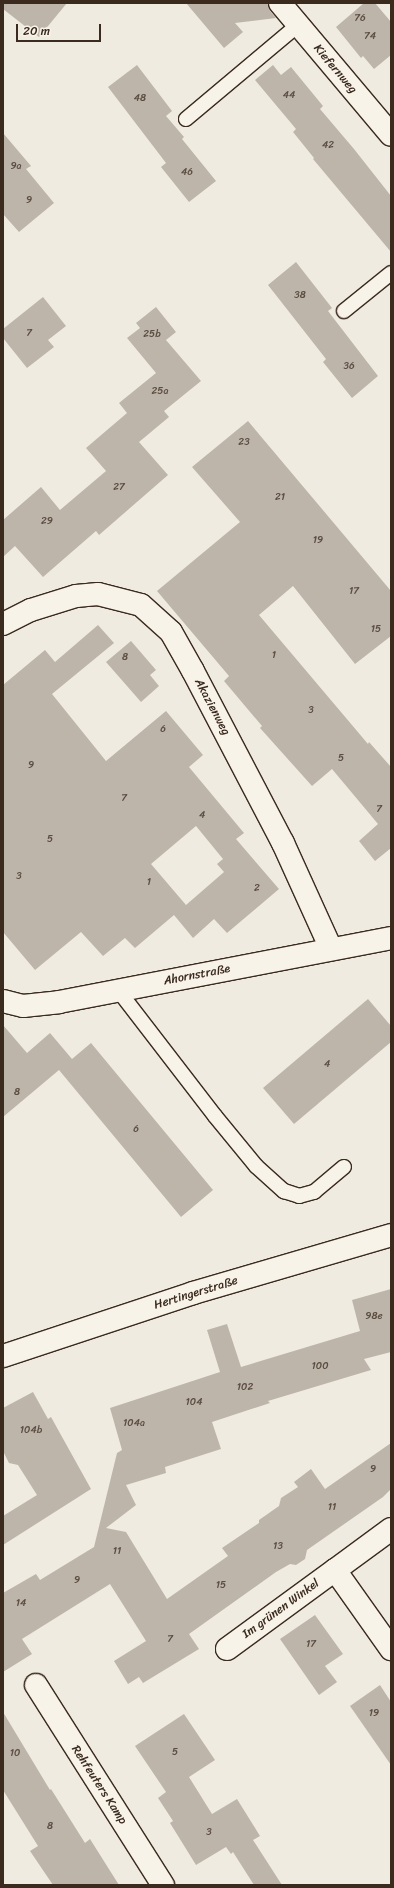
<!DOCTYPE html>
<html>
<head>
<meta charset="utf-8">
<style>
	body { margin:0 }
	#map { position:relative; width:394px; height:1888px; overflow:hidden; background:#efebe0; font-family:Sriracha,sans-serif }
	div>[style] { position:absolute }
	[style*='--x'] { left:calc(var(--x)*1px); top:calc(var(--y)*1px); width:calc(var(--w)*1px); rotate:calc(var(--a)*1deg) }
	.building>* { inset:0; background:#bdb5aa }
	.roads { filter:drop-shadow(1px 0 #3b2a1e) drop-shadow(-1px 0 #3b2a1e) drop-shadow(0 1px #3b2a1e) drop-shadow(0 -1px #3b2a1e) }
	.lane>* { height:14px; margin:-7px; padding:0 7px; transform-origin:7px; border-radius:7px; background:#f7f3e8 }
	.street>* { height:22px; margin:-11px; padding:0 11px; transform-origin:11px; border-radius:11px; background:#f7f3e8 }
	.secondary>* { height:22px; margin:-11px; padding:0 11px; transform-origin:11px; border-radius:11px; background:#f7f3e8 }
	span { translate:-50% -50%; white-space:nowrap; text-align:center; line-height:1.15; -webkit-text-stroke:3px #f7f3e8; paint-order:stroke }
	.number-label { font-size:10px; color:#5c4d41 }
	.number-label span { -webkit-text-stroke-width:0 }
	.street-label { font-size:12px; color:#3b2a1e }
	.frame { position:absolute; inset:0; border:4px solid #3b2a1e; pointer-events:none }
	.scale { position:absolute; left:16px; top:24px; width:85px; height:18px; box-sizing:border-box; border:2px solid #3b2a1e; border-top:0; padding-left:5px; font-size:12px; line-height:14px; white-space:nowrap; color:#3b2a1e; -webkit-text-stroke:3px #f7f3e8; paint-order:stroke }
</style>
</head>
<body>
<div id="map">
	<div class="building">
		<div style="clip-path:polygon(3px 3px,67px 3px,39px 37px,3px 9px)"></div>
		<div style="clip-path:polygon(186px 3px,268px 3px,270px 11px,276px 18px,235px 23px,243px 32px,224px 48px)"></div>
		<div style="clip-path:polygon(364px 3px,375px 3px,391px 22px,391px 55px,374px 69px,363px 56px,361px 58px,336px 27px)"></div>
		<div style="clip-path:polygon(137px 65px,172px 111px,166px 116px,184px 137px,182px 139px,216px 181px,189px 202px,161px 167px,166px 163px,108px 87px)"></div>
		<div style="clip-path:polygon(273px 65px,281px 75px,291px 67px,323px 106px,320px 109px,354px 149px,391px 196px,391px 252px,313px 159px,314px 158px,293px 132px,296px 129px,255px 80px)"></div>
		<div style="clip-path:polygon(3px 133px,31px 166px,26px 169px,54px 203px,19px 232px,3px 214px)"></div>
		<div style="clip-path:polygon(296px 262px,332px 308px,328px 311px,378px 376px,352px 398px,323px 362px,326px 359px,268px 285px)"></div>
		<div style="clip-path:polygon(43px 297px,66px 326px,48px 340px,54px 347px,27px 368px,3px 338px,3px 329px)"></div>
		<div style="clip-path:polygon(156px 307px,176px 332px,166px 340px,201px 381px,164px 411px,169px 417px,139px 442px,168px 475px,99px 535px,96px 531px,43px 577px,15px 546px,3px 557px,3px 520px,41px 487px,60px 510px,106px 471px,86px 448px,127px 413px,119px 403px,156px 373px,127px 338px,140px 328px,136px 323px)"></div>
		<div style="clip-path:polygon(248px 421px,391px 591px,391px 636px,355px 664px,293px 586px,259px 615px,368px 744px,369px 742px,391px 767px,391px 848px,375px 861px,359px 841px,378px 824px,332px 769px,312px 786px,260px 728px,262px 726px,224px 681px,229px 676px,157px 591px,240px 522px,192px 467px)"></div>
		<div style="clip-path:polygon(evenodd,98px 625px,114px 643px,52px 694px,106px 761px,166px 711px,203px 755px,189px 767px,244px 833px,236px 839px,279px 889px,227px 933px,214px 919px,193px 938px,174px 915px,135px 948px,125px 938px,103px 956px,81px 932px,35px 970px,3px 932px,3px 685px,45px 650px,55px 662px,98px 625px,196px 826px,223px 859px,217px 864px,224px 872px,186px 905px,151px 864px,196px 826px)"></div>
		<div style="clip-path:polygon(131px 641px,156px 670px,150px 675px,159px 686px,141px 702px,106px 662px)"></div>
		<div style="clip-path:polygon(368px 999px,391px 1026px,391px 1042px,294px 1124px,263px 1088px)"></div>
		<div style="clip-path:polygon(3px 1025px,27px 1053px,50px 1033px,72px 1059px,91px 1043px,213px 1190px,181px 1217px,59px 1070px,3px 1117px)"></div>
		<div style="clip-path:polygon(391px 1289px,391px 1352px,364px 1359px,371px 1370px,268px 1401px,270px 1403px,212px 1422px,221px 1449px,165px 1467px,166px 1473px,126px 1485px,136px 1505px,106px 1528px,126px 1532px,167px 1599px,228px 1556px,222px 1548px,259px 1523px,259px 1520px,279px 1506px,281px 1498px,298px 1487px,294px 1482px,311px 1469px,325px 1489px,391px 1443px,391px 1489px,383px 1497px,307px 1550px,305px 1559px,296px 1565px,290px 1564px,276px 1572px,189px 1634px,199px 1649px,143px 1683px,139px 1677px,128px 1684px,114px 1661px,146px 1641px,110px 1584px,22px 1639px,32px 1654px,3px 1672px,3px 1593px,36px 1574px,40px 1580px,94px 1547px,117px 1453px,122px 1450px,110px 1408px,220px 1372px,207px 1330px,227px 1324px,241px 1367px,360px 1331px,352px 1300px)"></div>
		<div style="clip-path:polygon(33px 1392px,48px 1419px,51px 1417px,91px 1489px,3px 1545px,3px 1516px,37px 1495px,18px 1465px,9px 1463px,3px 1451px,3px 1408px)"></div>
		<div style="clip-path:polygon(315px 1615px,343px 1654px,325px 1666px,337px 1682px,319px 1695px,280px 1639px)"></div>
		<div style="clip-path:polygon(380px 1685px,391px 1702px,391px 1765px,350px 1706px)"></div>
		<div style="clip-path:polygon(3px 1712px,50px 1790px,51px 1789px,85px 1843px,90px 1839px,119px 1885px,53px 1885px,30px 1851px,38px 1846px,3px 1790px)"></div>
		<div style="clip-path:polygon(184px 1714px,215px 1760px,189px 1777px,212px 1814px,237px 1799px,260px 1836px,253px 1840px,282px 1885px,254px 1885px,233px 1852px,231px 1854px,226px 1847px,196px 1865px,170px 1823px,173px 1821px,158px 1798px,166px 1792px,135px 1746px)"></div>
	</div>
	<div class="roads">
		<div class="lane">
			<div style="--x:186;--y:119;--w:146;--a:-40"></div>
			<div style="--x:344;--y:311;--w:60;--a:-39"></div>
			<div style="--x:118;--y:990;--w:159;--a:52.4"></div>
			<div style="--x:215;--y:1116;--w:65;--a:50.6"></div>
			<div style="--x:256;--y:1166;--w:38;--a:42"></div>
			<div style="--x:284;--y:1191;--w:16;--a:18"></div>
			<div style="--x:299;--y:1196;--w:16;--a:-15"></div>
			<div style="--x:314;--y:1192;--w:39;--a:-40"></div>
		</div>
		<div class="street">
			<div style="--x:280;--y:3;--w:172;--a:49.9"></div>
			<div style="--x:3;--y:624;--w:31;--a:-27"></div>
			<div style="--x:31;--y:610;--w:47;--a:-17.3"></div>
			<div style="--x:76;--y:596;--w:22;--a:-5"></div>
			<div style="--x:98;--y:594;--w:44;--a:14.3"></div>
			<div style="--x:141;--y:605;--w:40;--a:42"></div>
			<div style="--x:171;--y:632;--w:45;--a:60.6"></div>
			<div style="--x:193;--y:671;--w:194;--a:62.4"></div>
			<div style="--x:283;--y:843;--w:116;--a:65.6"></div>
			<div style="--x:3;--y:1001;--w:21;--a:14"></div>
			<div style="--x:23;--y:1006;--w:36;--a:-6"></div>
			<div style="--x:59;--y:1002;--w:338;--a:-10.9"></div>
			<div style="--x:391;--y:1529;--w:69;--a:143.8"></div>
			<div style="--x:335;--y:1570;--w:97;--a:54.7"></div>
			<div style="--x:227;--y:1649;--w:134;--a:-36.2"></div>
			<div style="--x:36;--y:1685;--w:237;--a:57.6"></div>
		</div>
		<div class="secondary">
			<div style="--x:3;--y:1356;--w:200;--a:-18.3"></div>
			<div style="--x:193;--y:1293;--w:206;--a:-16.3"></div>
		</div>
	</div>
	<div class="number-label">
		<span style="left:360px;top:19px">76</span>
		<span style="left:370px;top:37px">74</span>
		<span style="left:289px;top:96px">44</span>
		<span style="left:140px;top:99px">48</span>
		<span style="left:328px;top:146px">42</span>
		<span style="left:16px;top:167px">9a</span>
		<span style="left:187px;top:173px">46</span>
		<span style="left:29px;top:201px">9</span>
		<span style="left:300px;top:296px">38</span>
		<span style="left:29px;top:334px">7</span>
		<span style="left:152px;top:335px">25b</span>
		<span style="left:349px;top:367px">36</span>
		<span style="left:160px;top:392px">25a</span>
		<span style="left:244px;top:443px">23</span>
		<span style="left:119px;top:488px">27</span>
		<span style="left:280px;top:498px">21</span>
		<span style="left:47px;top:522px">29</span>
		<span style="left:318px;top:541px">19</span>
		<span style="left:354px;top:592px">17</span>
		<span style="left:376px;top:630px">15</span>
		<span style="left:274px;top:656px">1</span>
		<span style="left:125px;top:658px">8</span>
		<span style="left:311px;top:711px">3</span>
		<span style="left:163px;top:730px">6</span>
		<span style="left:341px;top:759px">5</span>
		<span style="left:31px;top:766px">9</span>
		<span style="left:124px;top:799px">7</span>
		<span style="left:379px;top:810px">7</span>
		<span style="left:202px;top:816px">4</span>
		<span style="left:50px;top:840px">5</span>
		<span style="left:19px;top:877px">3</span>
		<span style="left:149px;top:883px">1</span>
		<span style="left:257px;top:889px">2</span>
		<span style="left:327px;top:1065px">4</span>
		<span style="left:17px;top:1093px">8</span>
		<span style="left:136px;top:1130px">6</span>
		<span style="left:374px;top:1317px">98e</span>
		<span style="left:320px;top:1367px">100</span>
		<span style="left:245px;top:1388px">102</span>
		<span style="left:194px;top:1403px">104</span>
		<span style="left:134px;top:1424px">104a</span>
		<span style="left:31px;top:1431px">104b</span>
		<span style="left:373px;top:1470px">9</span>
		<span style="left:332px;top:1508px">11</span>
		<span style="left:278px;top:1547px">13</span>
		<span style="left:117px;top:1552px">11</span>
		<span style="left:77px;top:1581px">9</span>
		<span style="left:221px;top:1586px">15</span>
		<span style="left:21px;top:1604px">14</span>
		<span style="left:170px;top:1640px">7</span>
		<span style="left:311px;top:1645px">17</span>
		<span style="left:374px;top:1714px">19</span>
		<span style="left:175px;top:1753px">5</span>
		<span style="left:15px;top:1754px">10</span>
		<span style="left:50px;top:1827px">8</span>
		<span style="left:209px;top:1833px">3</span>
	</div>
	<div class="street-label">
		<span style="left:335px;top:69px;rotate:50deg">Kiefernweg</span>
		<span style="left:212px;top:707px;rotate:62deg">Akazienweg</span>
		<span style="left:197px;top:975px;rotate:-11deg">Ahornstraße</span>
		<span style="left:196px;top:1293px;rotate:-17deg">Hertingerstraße</span>
		<span style="left:281px;top:1609px;rotate:-36deg">Im grünen Winkel</span>
		<span style="left:99px;top:1785px;rotate:57deg">Rehfeuters Kamp</span>
	</div>
	<div class="frame"></div>
	<div class="scale">20 m</div>
</div>
</body>
</html>
